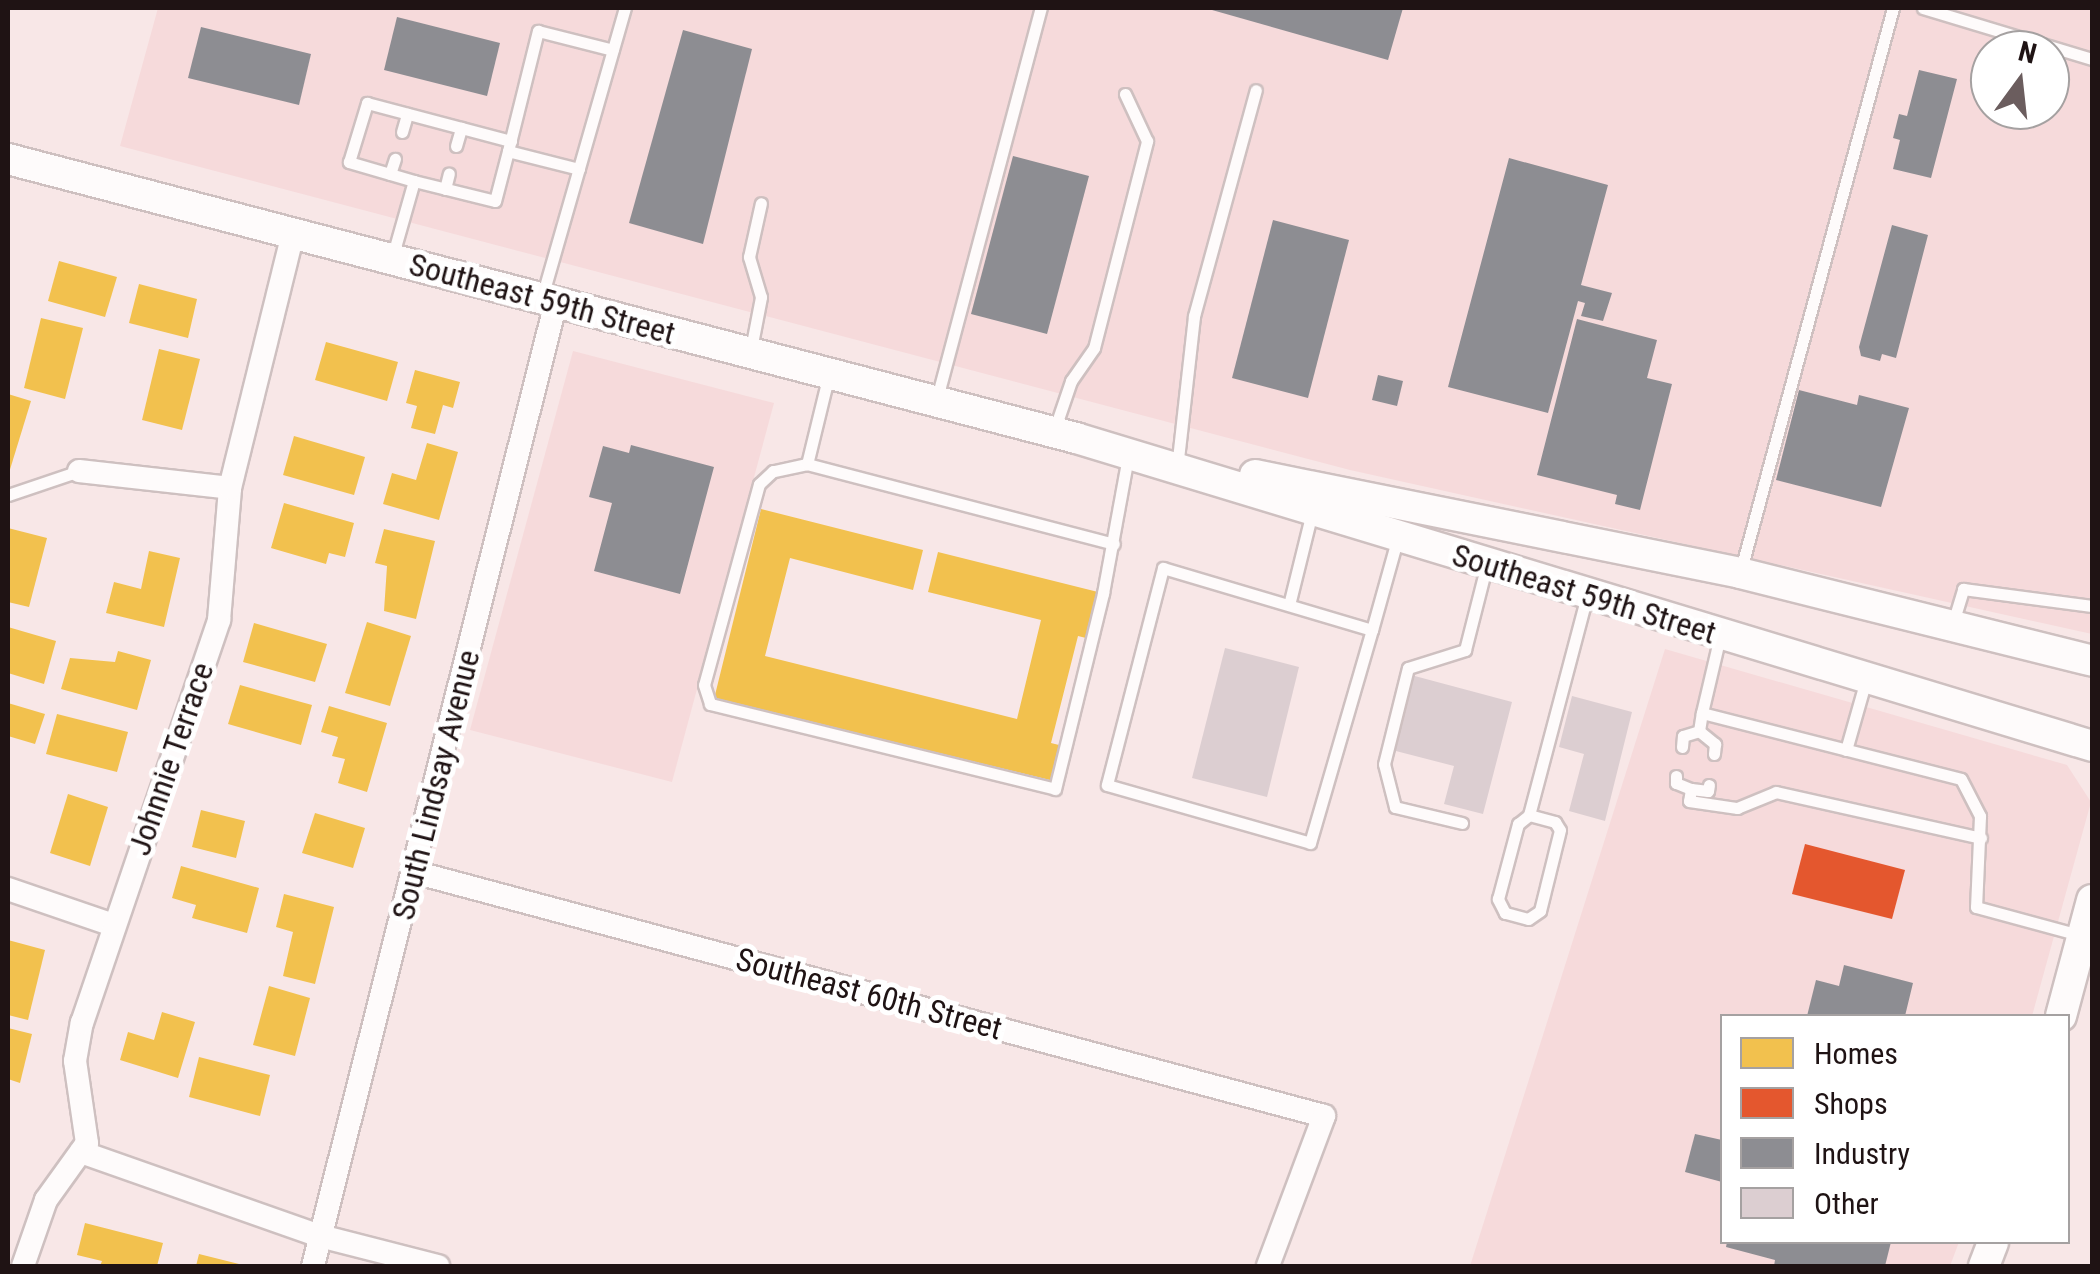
<!DOCTYPE html>
<html>
<head>
<meta charset="utf-8">
<style>
	body { margin:0 }
	#map { position:relative; width:2100px; height:1274px; overflow:hidden; background:#f8e7e7; font-family:"Roboto Condensed",sans-serif }
	div>[style] { position:absolute }
	[style*='--x'] { left:calc(var(--x)*1px); top:calc(var(--y)*1px); width:calc(var(--w)*1px); rotate:calc(var(--a)*1deg) }
	.built>* { inset:0; background:#f6dadb }
	.homes>* { inset:0; background:#f2c14e }
	.shops>* { inset:0; background:#e4572e }
	.industry>* { inset:0; background:#8d8d92 }
	.building>* { inset:0; background:#dcced1 }
	.roads { filter:drop-shadow(2px 0 #cec0c0) drop-shadow(-2px 0 #cec0c0) drop-shadow(0 2px #cec0c0) drop-shadow(0 -2px #cec0c0) }
	.service>* { height:11px; margin:-5.5px; padding:0 5.5px; transform-origin:5.5px; border-radius:5.5px; background:#fefbfb }
	.minor>* { height:22px; margin:-11px; padding:0 11px; transform-origin:11px; border-radius:11px; background:#fefbfb }
	.secondary>* { height:30px; margin:-15px; padding:0 15px; transform-origin:15px; border-radius:15px; background:#fefbfb }
	span { translate:-50% -50%; white-space:nowrap; text-align:center; line-height:1.15; -webkit-text-stroke:10px #fff; paint-order:stroke }
	.street-label { font-size:32px; color:#1f1314 }
	.frame { position:absolute; inset:0; border:10px solid #1f1314; pointer-events:none }
	.legend { position:absolute; left:1720px; top:1014px; width:350px; height:230px; box-sizing:border-box; background:#fff; border:2px solid #a5a1a1; margin:0; padding:12px 18px; list-style:none; font-size:30px; color:#1f1314 }
	.legend li { display:flex; align-items:center; gap:20px; height:50px }
	.legend b { width:50px; border:2px solid #a5a1a1 }
	.north { position:absolute; left:1970px; top:30px; width:100px; height:100px; box-sizing:border-box; background:#fff; border:2px solid #a5a1a1; border-radius:50%; rotate:15deg; font-size:28px; font-weight:700; line-height:40px; text-align:center; color:#1f1314 }
	.north::after { content:''; display:block; margin:auto; width:35px; height:45px; background:#6b5d5e; clip-path:polygon(50% 0,100% 100%,50% 72%,0 100%) }
</style>
</head>
<body>
<div id="map">
	<div class="built">
		<div style="clip-path:polygon(evenodd,158px 8px,2092px 8px,2092px 634px,1350px 470px,120px 146px,158px 8px,1990px 50px,2050px 50px,2050px 110px,1990px 110px,1990px 50px)"></div>
		<div style="clip-path:polygon(573px 351px,774px 403px,672px 782px,470px 730px)"></div>
		<div style="clip-path:polygon(1665px 649px,2067px 765px,2091px 802px,2032px 1016px,1722px 1016px,1722px 1242px,1959px 1242px,1950px 1266px,1470px 1266px)"></div>
	</div>
	<div class="homes">
		<div style="clip-path:polygon(59px 261px,117px 277px,105px 317px,48px 301px)"></div>
		<div style="clip-path:polygon(139px 284px,197px 299px,188px 338px,129px 323px)"></div>
		<div style="clip-path:polygon(41px 318px,83px 328px,65px 399px,24px 388px)"></div>
		<div style="clip-path:polygon(326px 342px,398px 362px,387px 401px,315px 380px)"></div>
		<div style="clip-path:polygon(159px 349px,200px 359px,182px 430px,142px 420px)"></div>
		<div style="clip-path:polygon(415px 370px,460px 382px,453px 408px,443px 405px,435px 434px,411px 428px,417px 406px,406px 403px)"></div>
		<div style="clip-path:polygon(8px 394px,31px 401px,8px 476px)"></div>
		<div style="clip-path:polygon(294px 436px,365px 457px,354px 495px,283px 475px)"></div>
		<div style="clip-path:polygon(427px 443px,458px 452px,439px 520px,383px 504px,392px 473px,416px 480px)"></div>
		<div style="clip-path:polygon(284px 503px,354px 523px,345px 557px,329px 553px,326px 564px,271px 548px)"></div>
		<div style="clip-path:polygon(761px 509px,923px 550px,913px 590px,790px 558px,765px 656px,1017px 719px,1041px 620px,928px 592px,938px 552px,1098px 592px,1086px 638px,1078px 636px,1051px 743px,1063px 746px,1054px 781px,714px 699px)"></div>
		<div style="clip-path:polygon(8px 528px,47px 538px,29px 607px,8px 602px)"></div>
		<div style="clip-path:polygon(384px 529px,435px 541px,416px 619px,384px 611px,387px 566px,375px 563px)"></div>
		<div style="clip-path:polygon(149px 551px,180px 558px,164px 627px,106px 613px,114px 582px,141px 589px)"></div>
		<div style="clip-path:polygon(367px 622px,411px 636px,390px 706px,345px 693px)"></div>
		<div style="clip-path:polygon(254px 623px,327px 644px,315px 682px,243px 662px)"></div>
		<div style="clip-path:polygon(8px 627px,56px 641px,44px 684px,8px 673px)"></div>
		<div style="clip-path:polygon(118px 651px,151px 660px,137px 710px,61px 689px,70px 658px,115px 662px)"></div>
		<div style="clip-path:polygon(240px 685px,312px 705px,301px 745px,228px 724px)"></div>
		<div style="clip-path:polygon(8px 703px,45px 714px,35px 744px,8px 736px)"></div>
		<div style="clip-path:polygon(329px 706px,387px 723px,367px 792px,338px 783px,345px 759px,332px 756px,338px 737px,321px 732px)"></div>
		<div style="clip-path:polygon(57px 714px,128px 732px,117px 772px,46px 754px)"></div>
		<div style="clip-path:polygon(68px 794px,108px 807px,90px 866px,50px 853px)"></div>
		<div style="clip-path:polygon(201px 810px,245px 821px,236px 858px,192px 847px)"></div>
		<div style="clip-path:polygon(315px 813px,365px 828px,353px 868px,302px 853px)"></div>
		<div style="clip-path:polygon(181px 866px,259px 888px,247px 933px,192px 918px,196px 905px,172px 898px)"></div>
		<div style="clip-path:polygon(284px 894px,334px 907px,315px 984px,283px 976px,293px 932px,276px 927px)"></div>
		<div style="clip-path:polygon(8px 940px,45px 950px,28px 1020px,8px 1015px)"></div>
		<div style="clip-path:polygon(269px 986px,310px 998px,295px 1056px,253px 1045px)"></div>
		<div style="clip-path:polygon(162px 1012px,195px 1022px,178px 1078px,120px 1060px,128px 1032px,154px 1040px)"></div>
		<div style="clip-path:polygon(8px 1028px,32px 1034px,20px 1083px,8px 1079px)"></div>
		<div style="clip-path:polygon(199px 1057px,270px 1075px,260px 1116px,189px 1097px)"></div>
		<div style="clip-path:polygon(85px 1223px,163px 1243px,157px 1266px,100px 1266px,102px 1261px,77px 1255px)"></div>
		<div style="clip-path:polygon(199px 1254px,243px 1265px,243px 1266px,196px 1266px)"></div>
	</div>
	<div class="shops">
		<div style="clip-path:polygon(1805px 844px,1905px 870px,1892px 919px,1792px 894px)"></div>
	</div>
	<div class="industry">
		<div style="clip-path:polygon(1205px 8px,1403px 8px,1388px 60px)"></div>
		<div style="clip-path:polygon(397px 17px,500px 43px,487px 96px,384px 70px)"></div>
		<div style="clip-path:polygon(201px 27px,311px 54px,299px 105px,188px 78px)"></div>
		<div style="clip-path:polygon(683px 30px,752px 49px,703px 244px,629px 223px)"></div>
		<div style="clip-path:polygon(1919px 70px,1957px 79px,1931px 178px,1893px 169px,1900px 140px,1893px 138px,1899px 114px,1907px 116px)"></div>
		<div style="clip-path:polygon(1013px 156px,1089px 176px,1047px 334px,971px 314px)"></div>
		<div style="clip-path:polygon(1509px 158px,1608px 185px,1581px 285px,1612px 293px,1603px 321px,1581px 316px,1585px 303px,1578px 301px,1548px 413px,1448px 387px)"></div>
		<div style="clip-path:polygon(1273px 220px,1349px 240px,1308px 398px,1232px 378px)"></div>
		<div style="clip-path:polygon(1892px 225px,1928px 235px,1896px 358px,1882px 354px,1880px 361px,1861px 356px,1859px 347px)"></div>
		<div style="clip-path:polygon(1577px 319px,1657px 340px,1647px 378px,1672px 384px,1640px 510px,1615px 504px,1617px 495px,1537px 475px)"></div>
		<div style="clip-path:polygon(1378px 375px,1403px 381px,1397px 406px,1372px 400px)"></div>
		<div style="clip-path:polygon(1799px 390px,1857px 405px,1859px 395px,1909px 408px,1881px 507px,1776px 480px)"></div>
		<div style="clip-path:polygon(631px 445px,714px 467px,680px 594px,594px 571px,612px 503px,589px 497px,603px 446px,629px 453px)"></div>
		<div style="clip-path:polygon(1844px 965px,1913px 983px,1905px 1016px,1807px 1016px,1816px 980px,1839px 986px)"></div>
		<div style="clip-path:polygon(1695px 1134px,1722px 1140px,1722px 1182px,1685px 1172px)"></div>
		<div style="clip-path:polygon(1727px 1242px,1891px 1242px,1885px 1266px,1774px 1266px,1775px 1260px,1726px 1247px)"></div>
	</div>
	<div class="building">
		<div style="clip-path:polygon(1225px 648px,1299px 667px,1267px 797px,1192px 778px)"></div>
		<div style="clip-path:polygon(1411px 675px,1512px 702px,1483px 814px,1444px 804px,1454px 766px,1392px 750px)"></div>
		<div style="clip-path:polygon(1572px 696px,1632px 712px,1605px 821px,1569px 811px,1584px 754px,1559px 747px)"></div>
	</div>
	<div class="roads">
		<div class="service">
			<div style="--x:1923;--y:8;--w:177;--a:16.8"></div>
			<div style="--x:402;--y:132;--w:19;--a:-74"></div>
			<div style="--x:456;--y:146;--w:19;--a:-74"></div>
			<div style="--x:579;--y:169;--w:73;--a:-165.8"></div>
			<div style="--x:508;--y:151;--w:124;--a:-76"></div>
			<div style="--x:538;--y:31;--w:77;--a:14.2"></div>
			<div style="--x:390;--y:174;--w:16;--a:-72"></div>
			<div style="--x:414;--y:181;--w:68;--a:-163.7"></div>
			<div style="--x:349;--y:162;--w:62;--a:-73"></div>
			<div style="--x:367;--y:103;--w:149;--a:14.8"></div>
			<div style="--x:445;--y:189;--w:16;--a:-76"></div>
			<div style="--x:392;--y:258;--w:80;--a:-74.1"></div>
			<div style="--x:414;--y:181;--w:83;--a:13.9"></div>
			<div style="--x:495;--y:201;--w:52;--a:-75.4"></div>
			<div style="--x:542;--y:297;--w:301;--a:-74"></div>
			<div style="--x:751;--y:349;--w:53;--a:-79.1"></div>
			<div style="--x:761;--y:297;--w:42;--a:-106.7"></div>
			<div style="--x:749;--y:257;--w:55;--a:-77.5"></div>
			<div style="--x:829;--y:374;--w:93;--a:103.7"></div>
			<div style="--x:807;--y:464;--w:35;--a:168"></div>
			<div style="--x:773;--y:471;--w:19;--a:137"></div>
			<div style="--x:759;--y:484;--w:208;--a:105.3"></div>
			<div style="--x:704;--y:685;--w:20;--a:72"></div>
			<div style="--x:710;--y:704;--w:355;--a:13.8"></div>
			<div style="--x:1055;--y:789;--w:202;--a:-76.2"></div>
			<div style="--x:1103;--y:593;--w:138;--a:-79.6"></div>
			<div style="--x:937;--y:398;--w:404;--a:-75.1"></div>
			<div style="--x:1055;--y:428;--w:50;--a:-71.2"></div>
			<div style="--x:1071;--y:381;--w:40;--a:-55.1"></div>
			<div style="--x:1094;--y:348;--w:214;--a:-75.6"></div>
			<div style="--x:1147;--y:141;--w:52;--a:-115.1"></div>
			<div style="--x:1178;--y:459;--w:144;--a:-83.6"></div>
			<div style="--x:1194;--y:316;--w:234;--a:-74.7"></div>
			<div style="--x:807;--y:464;--w:317;--a:14.6"></div>
			<div style="--x:8;--y:495;--w:75;--a:-18.7"></div>
			<div style="--x:1740;--y:573;--w:585;--a:-74.85"></div>
			<div style="--x:1289;--y:605;--w:96;--a:-76.1"></div>
			<div style="--x:1952;--y:626;--w:39;--a:-73"></div>
			<div style="--x:1963;--y:589;--w:130;--a:7.5"></div>
			<div style="--x:1372;--y:630;--w:218;--a:-163.5"></div>
			<div style="--x:1163;--y:568;--w:224;--a:104.5"></div>
			<div style="--x:1107;--y:785;--w:211;--a:15.9"></div>
			<div style="--x:1310;--y:843;--w:222;--a:-73.8"></div>
			<div style="--x:1372;--y:630;--w:97;--a:-74.4"></div>
			<div style="--x:1720;--y:636;--w:79;--a:103.2"></div>
			<div style="--x:1702;--y:713;--w:267;--a:14.3"></div>
			<div style="--x:1961;--y:779;--w:42;--a:62.8"></div>
			<div style="--x:1980;--y:816;--w:91;--a:92.5"></div>
			<div style="--x:1976;--y:907;--w:107;--a:15.2"></div>
			<div style="--x:1699;--y:731;--w:21;--a:39"></div>
			<div style="--x:1715;--y:744;--w:10;--a:96"></div>
			<div style="--x:1682;--y:747;--w:11;--a:-85"></div>
			<div style="--x:1683;--y:736;--w:17;--a:-17"></div>
			<div style="--x:1699;--y:731;--w:18;--a:-81"></div>
			<div style="--x:1846;--y:750;--w:73;--a:-74.1"></div>
			<div style="--x:1676;--y:776;--w:7;--a:90"></div>
			<div style="--x:1676;--y:783;--w:16;--a:22"></div>
			<div style="--x:1691;--y:789;--w:17;--a:7"></div>
			<div style="--x:1708;--y:791;--w:6;--a:-81"></div>
			<div style="--x:1691;--y:789;--w:12;--a:99"></div>
			<div style="--x:1689;--y:801;--w:49;--a:8.3"></div>
			<div style="--x:1737;--y:808;--w:42;--a:-22.3"></div>
			<div style="--x:1776;--y:792;--w:210;--a:12.6"></div>
			<div style="--x:1529;--y:815;--w:27;--a:15"></div>
			<div style="--x:1555;--y:822;--w:9;--a:58"></div>
			<div style="--x:1560;--y:830;--w:83;--a:103.9"></div>
			<div style="--x:1540;--y:911;--w:14;--a:146"></div>
			<div style="--x:1528;--y:919;--w:24;--a:-165"></div>
			<div style="--x:1505;--y:913;--w:16;--a:-117"></div>
			<div style="--x:1498;--y:899;--w:78;--a:-75.1"></div>
			<div style="--x:1518;--y:824;--w:14;--a:-39"></div>
			<div style="--x:1529;--y:815;--w:228;--a:-75.2"></div>
			<div style="--x:1462;--y:823;--w:69;--a:-166.6"></div>
			<div style="--x:1395;--y:807;--w:44;--a:-104.3"></div>
			<div style="--x:1384;--y:764;--w:99;--a:-76"></div>
			<div style="--x:1408;--y:668;--w:60;--a:-17.5"></div>
			<div style="--x:1465;--y:650;--w:89;--a:-75.7"></div>
		</div>
		<div class="minor">
			<div style="--x:79;--y:471;--w:152;--a:6.4"></div>
			<div style="--x:414;--y:872;--w:942;--a:15.01"></div>
			<div style="--x:1324;--y:1116;--w:160;--a:110.5"></div>
			<div style="--x:8;--y:889;--w:111;--a:18.9"></div>
			<div style="--x:81;--y:1152;--w:253;--a:19.4"></div>
			<div style="--x:320;--y:1236;--w:122;--a:14.3"></div>
			<div style="--x:23;--y:1266;--w:70;--a:-70.8"></div>
			<div style="--x:46;--y:1200;--w:70;--a:-54.3"></div>
			<div style="--x:87;--y:1143;--w:83;--a:-98.3"></div>
			<div style="--x:75;--y:1061;--w:39;--a:-80"></div>
			<div style="--x:82;--y:1023;--w:426;--a:-71.2"></div>
			<div style="--x:219;--y:620;--w:132;--a:-85.2"></div>
			<div style="--x:230;--y:488;--w:262;--a:-76.1"></div>
			<div style="--x:313;--y:1266;--w:994;--a:-75.85"></div>
		</div>
		<div class="secondary">
			<div style="--x:8;--y:159;--w:1104;--a:14.64"></div>
			<div style="--x:1076;--y:438;--w:1062;--a:16.86"></div>
			<div style="--x:1255;--y:475;--w:495;--a:11.4"></div>
			<div style="--x:1740;--y:573;--w:363;--a:14"></div>
			<div style="--x:2061;--y:1016;--w:120;--a:-75"></div>
			<div style="--x:1984;--y:1266;--w:26;--a:-69"></div>
		</div>
	</div>
	<div class="street-label">
		<span style="left:542px;top:299px;rotate:15deg">Southeast 59th Street</span>
		<span style="left:1584px;top:594px;rotate:17deg">Southeast 59th Street</span>
		<span style="left:171px;top:759px;rotate:-71deg">Johnnie Terrace</span>
		<span style="left:436px;top:785px;rotate:-76deg">South Lindsay Avenue</span>
		<span style="left:869px;top:994px;rotate:15deg">Southeast 60th Street</span>
	</div>
	<div class="frame"></div>
	<ul class="legend">
	<li><b style="height:28px;background:#f2c14e"></b>Homes</li>
	<li><b style="height:28px;background:#e4572e"></b>Shops</li>
	<li><b style="height:28px;background:#8d8d92"></b>Industry</li>
	<li><b style="height:28px;background:#dcced1"></b>Other</li>
	</ul>
	<div class="north">N</div>
</div>
</body>
</html>
